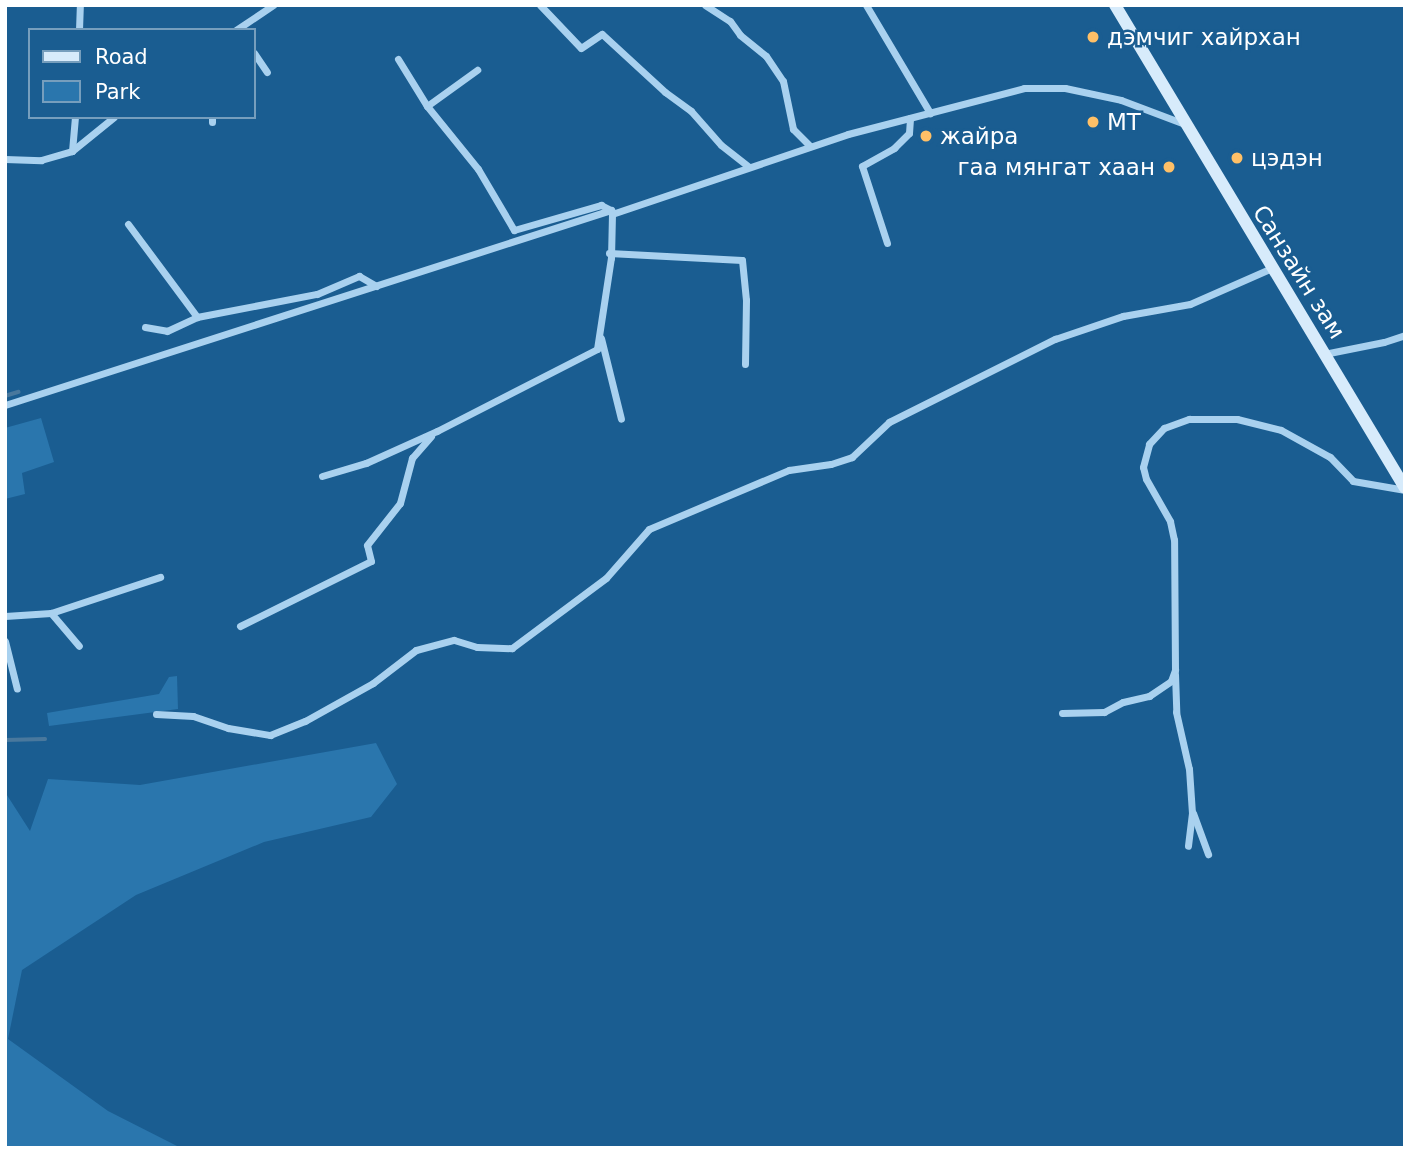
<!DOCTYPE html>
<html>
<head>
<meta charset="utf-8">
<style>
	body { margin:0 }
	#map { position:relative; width:1410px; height:1153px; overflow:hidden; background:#1a5d91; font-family:"DejaVu Sans",sans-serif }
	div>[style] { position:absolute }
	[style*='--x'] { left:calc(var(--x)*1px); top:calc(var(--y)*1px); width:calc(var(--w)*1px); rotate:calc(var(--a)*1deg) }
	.green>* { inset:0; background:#2a76ad }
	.stream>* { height:3.5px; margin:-1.75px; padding:0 1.75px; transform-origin:1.75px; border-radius:1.75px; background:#49789d }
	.minor>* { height:7px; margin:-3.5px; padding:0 3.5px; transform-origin:3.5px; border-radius:3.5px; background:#a9d1ef }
	.secondary>* { height:12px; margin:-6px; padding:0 6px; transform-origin:6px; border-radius:6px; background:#d7ebfb }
	.dots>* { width:19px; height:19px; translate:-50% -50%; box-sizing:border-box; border:4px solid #1a5d91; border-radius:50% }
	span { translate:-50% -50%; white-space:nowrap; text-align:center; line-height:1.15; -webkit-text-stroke:5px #1a5d91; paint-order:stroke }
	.poi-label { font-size:23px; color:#fff }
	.left { translate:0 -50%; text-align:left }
	.right { translate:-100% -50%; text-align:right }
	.street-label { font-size:23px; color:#fff }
	.frame { position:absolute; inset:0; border:7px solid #fff; pointer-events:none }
	.legend { position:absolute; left:28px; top:28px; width:228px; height:91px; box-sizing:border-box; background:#1a5d91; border:2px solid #769ebd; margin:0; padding:9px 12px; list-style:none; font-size:21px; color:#fff }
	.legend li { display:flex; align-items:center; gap:14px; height:35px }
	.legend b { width:35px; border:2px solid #769ebd }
</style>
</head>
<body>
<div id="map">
	<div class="green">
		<div style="clip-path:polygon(41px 418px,54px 462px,22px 473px,25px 494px,5px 499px,5px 428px)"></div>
		<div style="clip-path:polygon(177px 676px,178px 709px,49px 726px,47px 713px,159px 694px,169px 677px)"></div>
		<div style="clip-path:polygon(376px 743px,397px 784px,371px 817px,264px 842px,136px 895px,22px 970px,8px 1039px,108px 1111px,181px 1148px,5px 1148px,5px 792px,30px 831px,48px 779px,140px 785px)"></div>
	</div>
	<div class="stream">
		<div style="--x:5;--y:396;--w:14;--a:-17"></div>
		<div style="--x:5;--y:740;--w:40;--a:-1.4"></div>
	</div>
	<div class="minor">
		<div style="--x:540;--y:5;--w:59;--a:46.4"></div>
		<div style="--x:581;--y:48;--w:25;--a:-34"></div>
		<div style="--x:602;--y:34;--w:86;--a:42.6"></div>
		<div style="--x:665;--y:92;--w:32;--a:36"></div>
		<div style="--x:691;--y:111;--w:45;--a:48.6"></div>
		<div style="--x:721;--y:145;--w:34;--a:38"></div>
		<div style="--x:705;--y:5;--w:30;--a:33"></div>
		<div style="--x:730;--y:21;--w:17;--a:54"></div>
		<div style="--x:740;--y:35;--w:33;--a:39"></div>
		<div style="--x:766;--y:56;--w:30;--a:56"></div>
		<div style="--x:783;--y:81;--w:49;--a:78.2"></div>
		<div style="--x:793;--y:129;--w:24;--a:45"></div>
		<div style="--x:866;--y:5;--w:126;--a:59.3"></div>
		<div style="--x:79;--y:30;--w:25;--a:-88"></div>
		<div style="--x:236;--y:30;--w:45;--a:-34"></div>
		<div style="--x:254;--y:53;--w:23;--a:56"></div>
		<div style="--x:398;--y:59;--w:55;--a:58.3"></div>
		<div style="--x:427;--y:106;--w:81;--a:51"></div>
		<div style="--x:478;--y:169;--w:71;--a:59.5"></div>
		<div style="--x:514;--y:230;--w:91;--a:-16"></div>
		<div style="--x:601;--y:205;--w:11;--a:27"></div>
		<div style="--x:427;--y:106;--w:62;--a:-35.8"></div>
		<div style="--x:212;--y:122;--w:5;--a:-90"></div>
		<div style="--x:72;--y:151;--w:34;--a:-85"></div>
		<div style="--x:5;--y:159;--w:36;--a:2"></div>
		<div style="--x:41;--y:160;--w:32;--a:-16"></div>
		<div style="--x:72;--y:151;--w:54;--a:-39"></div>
		<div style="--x:128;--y:224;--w:116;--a:53.4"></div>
		<div style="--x:887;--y:243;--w:81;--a:-108"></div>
		<div style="--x:862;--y:166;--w:37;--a:-29"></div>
		<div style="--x:894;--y:148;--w:21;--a:-45"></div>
		<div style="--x:909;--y:133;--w:15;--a:-86"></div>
		<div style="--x:609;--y:253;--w:133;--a:3"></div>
		<div style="--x:742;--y:260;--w:40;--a:84.3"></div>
		<div style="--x:746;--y:300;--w:64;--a:90.9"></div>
		<div style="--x:145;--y:327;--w:22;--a:10"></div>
		<div style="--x:167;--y:331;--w:33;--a:-25"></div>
		<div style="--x:197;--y:317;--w:122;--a:-10.9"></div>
		<div style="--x:317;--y:294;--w:46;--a:-23.2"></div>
		<div style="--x:359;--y:276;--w:20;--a:30"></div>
		<div style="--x:601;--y:338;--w:83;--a:76.1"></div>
		<div style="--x:1324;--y:354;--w:61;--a:-11.3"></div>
		<div style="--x:1384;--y:342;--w:22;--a:-18"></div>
		<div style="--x:5;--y:405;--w:637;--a:-17.84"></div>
		<div style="--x:611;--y:210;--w:4;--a:76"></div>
		<div style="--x:612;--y:214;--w:249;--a:-18.7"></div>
		<div style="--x:848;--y:134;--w:182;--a:-14.6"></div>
		<div style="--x:1024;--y:88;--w:41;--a:0"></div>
		<div style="--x:1065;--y:88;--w:57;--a:12.1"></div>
		<div style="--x:1121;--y:100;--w:68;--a:20.6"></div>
		<div style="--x:322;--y:476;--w:46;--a:-16.5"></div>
		<div style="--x:366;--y:463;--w:78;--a:-24.3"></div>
		<div style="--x:437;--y:431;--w:180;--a:-27.1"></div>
		<div style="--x:597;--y:349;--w:92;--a:-81.3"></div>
		<div style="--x:611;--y:258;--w:44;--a:-88.7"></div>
		<div style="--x:51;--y:613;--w:43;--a:49.7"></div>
		<div style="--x:5;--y:616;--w:46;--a:-3.7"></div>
		<div style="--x:51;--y:613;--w:115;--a:-18.3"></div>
		<div style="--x:240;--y:626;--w:146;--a:-26.4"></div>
		<div style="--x:371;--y:561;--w:16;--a:-104"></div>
		<div style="--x:367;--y:545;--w:53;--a:-51.8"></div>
		<div style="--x:400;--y:503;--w:47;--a:-75.1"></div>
		<div style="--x:412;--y:458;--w:29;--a:-49"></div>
		<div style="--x:5;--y:641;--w:49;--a:76"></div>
		<div style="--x:1175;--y:674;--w:38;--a:88"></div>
		<div style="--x:1176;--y:712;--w:58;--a:77.2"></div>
		<div style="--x:1189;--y:769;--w:44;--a:86.1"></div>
		<div style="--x:1192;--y:813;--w:33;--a:97"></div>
		<div style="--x:1062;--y:713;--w:42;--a:-1.4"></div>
		<div style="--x:1104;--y:712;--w:21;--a:-28"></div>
		<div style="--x:1123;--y:702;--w:27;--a:-13"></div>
		<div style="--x:1149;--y:696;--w:27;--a:-34"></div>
		<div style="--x:1171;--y:681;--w:12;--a:-70"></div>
		<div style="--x:1175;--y:670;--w:130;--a:-90.4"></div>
		<div style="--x:1174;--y:540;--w:19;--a:-102"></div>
		<div style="--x:1170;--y:521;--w:48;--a:-119.7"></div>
		<div style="--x:1146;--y:479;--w:12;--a:-104"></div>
		<div style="--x:1143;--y:467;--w:24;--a:-75"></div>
		<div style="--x:1149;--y:444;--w:22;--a:-47"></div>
		<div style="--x:1164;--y:428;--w:27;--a:-20"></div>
		<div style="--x:1189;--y:419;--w:48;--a:0"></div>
		<div style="--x:1237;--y:419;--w:45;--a:14"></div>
		<div style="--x:1281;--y:430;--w:56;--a:28.9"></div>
		<div style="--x:1330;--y:457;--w:33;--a:46"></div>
		<div style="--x:1353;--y:481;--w:53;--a:9.8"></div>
		<div style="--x:156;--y:714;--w:37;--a:3"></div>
		<div style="--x:193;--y:716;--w:37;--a:19"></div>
		<div style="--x:228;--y:728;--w:43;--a:9.5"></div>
		<div style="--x:270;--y:735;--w:38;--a:-22"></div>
		<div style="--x:305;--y:721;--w:78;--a:-29.2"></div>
		<div style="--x:373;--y:683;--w:54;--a:-37.5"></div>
		<div style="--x:416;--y:650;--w:39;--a:-15"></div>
		<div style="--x:454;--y:640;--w:24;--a:17"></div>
		<div style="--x:477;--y:647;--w:35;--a:2"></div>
		<div style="--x:512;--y:648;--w:117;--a:-36.7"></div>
		<div style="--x:606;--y:578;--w:65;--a:-48.7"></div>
		<div style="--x:649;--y:529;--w:152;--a:-22.9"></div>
		<div style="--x:789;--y:470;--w:42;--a:-8.1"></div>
		<div style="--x:831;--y:464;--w:22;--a:-18"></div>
		<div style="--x:852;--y:457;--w:51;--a:-43.4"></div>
		<div style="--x:889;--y:422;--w:186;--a:-26.6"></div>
		<div style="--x:1055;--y:339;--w:72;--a:-18.7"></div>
		<div style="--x:1123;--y:316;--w:68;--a:-10.2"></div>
		<div style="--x:1190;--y:304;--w:90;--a:-23.7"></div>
		<div style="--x:1193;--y:813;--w:44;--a:69.9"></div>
	</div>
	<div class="secondary">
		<div style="--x:1115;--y:5;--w:563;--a:59.02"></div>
	</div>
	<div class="dots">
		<div style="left:1093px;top:37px;background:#ffc067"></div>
		<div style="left:1093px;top:122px;background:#ffc067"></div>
		<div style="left:926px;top:136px;background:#ffc067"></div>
		<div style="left:1237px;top:158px;background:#ffc067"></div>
		<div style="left:1169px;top:167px;background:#ffc067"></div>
	</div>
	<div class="poi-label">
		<span class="left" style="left:1107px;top:37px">дэмчиг хайрхан</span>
		<span class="left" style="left:1107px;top:122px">MT</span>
		<span class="left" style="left:940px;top:136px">жайра</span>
		<span class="left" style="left:1251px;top:158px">цэдэн</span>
		<span class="right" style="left:1155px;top:167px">гаа мянгат хаан</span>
	</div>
	<div class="street-label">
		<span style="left:1299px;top:272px;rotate:58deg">Санзайн зам</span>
	</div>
	<div class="frame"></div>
	<ul class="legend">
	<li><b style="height:9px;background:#d7ebfb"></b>Road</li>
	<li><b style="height:19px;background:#2a76ad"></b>Park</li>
	</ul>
</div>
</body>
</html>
